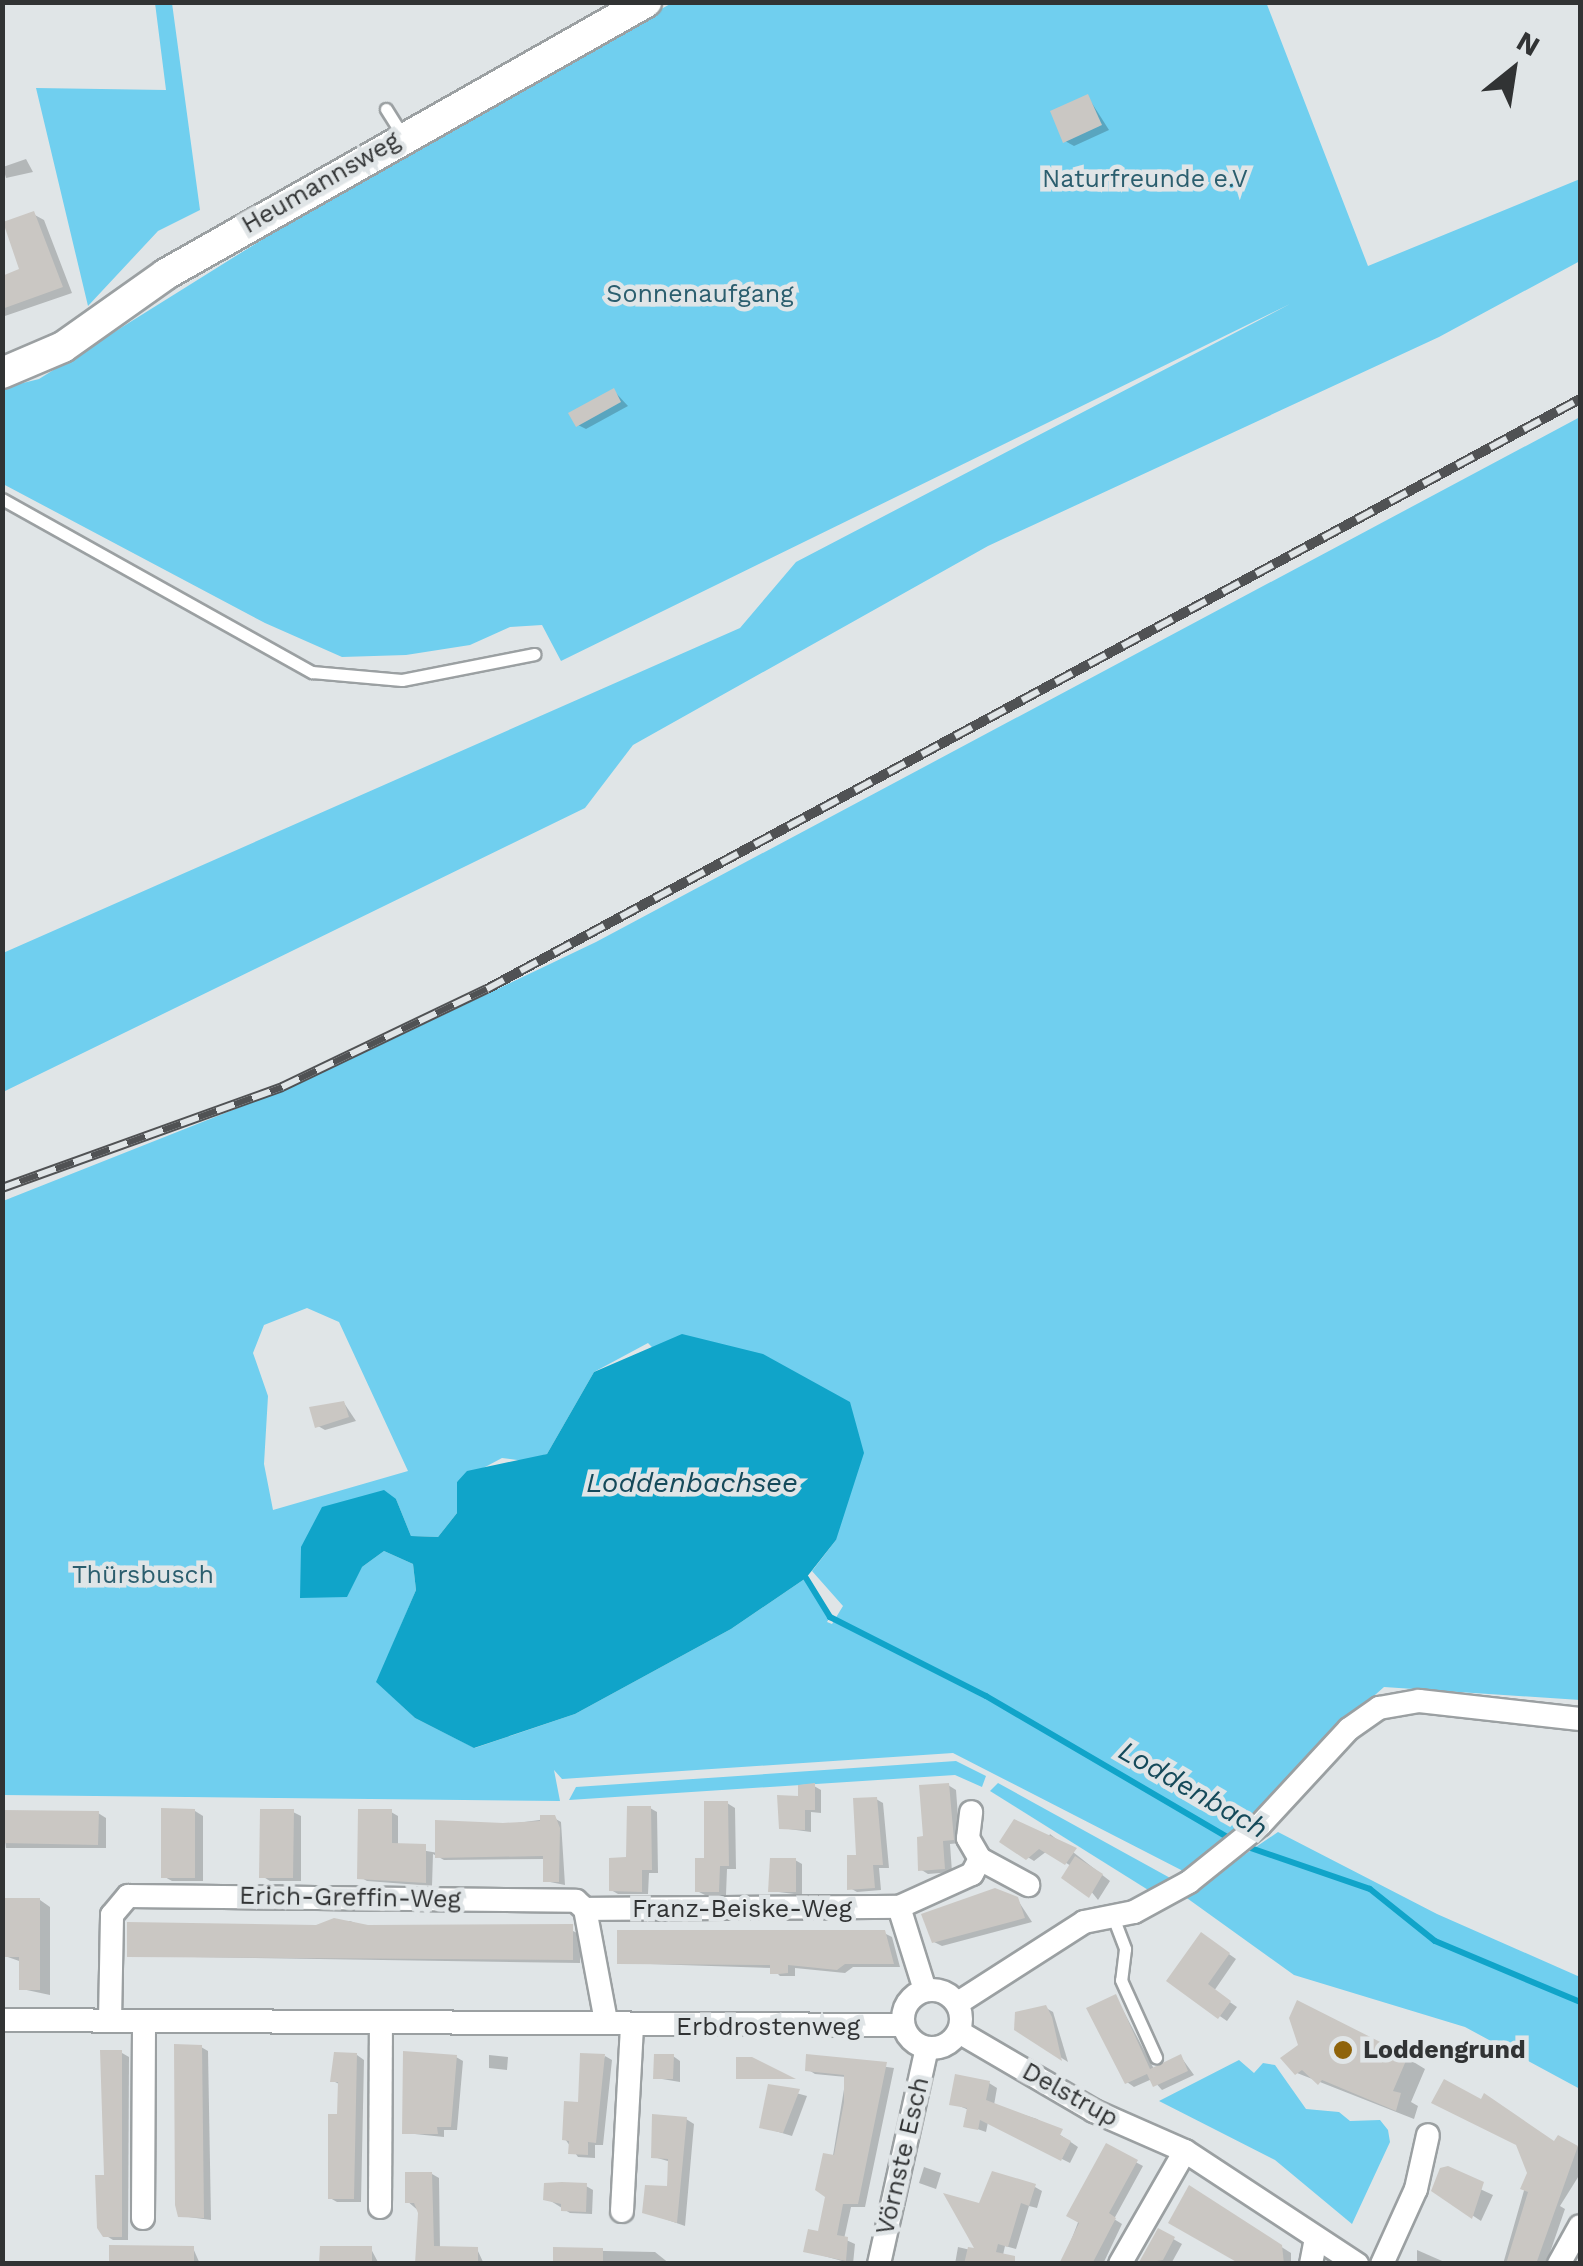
<!DOCTYPE html>
<html>
<head>
<meta charset="utf-8">
<style>
	body { margin:0 }
	#map { position:relative; width:1583px; height:2266px; overflow:hidden; background:#e0e5e7; font-family:"Work Sans",sans-serif }
	div>[style] { position:absolute }
	[style*='--x'] { left:calc(var(--x)*1px); top:calc(var(--y)*1px); width:calc(var(--w)*1px); rotate:calc(var(--a)*1deg) }
	.green>* { inset:0; background:#70cfef }
	.water>* { inset:0; background:#10a4c9 }
	.shadow>* { inset:0; background:#0003 }
	.stream>* { height:6px; margin:-3px; padding:0 3px; transform-origin:3px; border-radius:3px; background:#10a4c9 }
	.building>* { inset:0; background:#cac7c3 }
	.roads { filter:drop-shadow(2px 0 #9ba0a2) drop-shadow(-2px 0 #9ba0a2) drop-shadow(0 2px #9ba0a2) drop-shadow(0 -2px #9ba0a2) }
	.lane>* { height:11px; margin:-5.5px; padding:0 5.5px; transform-origin:5.5px; border-radius:5.5px; background:#fff }
	.street>* { height:22px; margin:-11px; padding:0 11px; transform-origin:11px; border-radius:11px; background:#fff }
	.street>.ring { margin:-11px; padding:0; box-sizing:content-box; background:none; border:22px solid #fff; border-radius:50% }
	.secondary>* { height:30px; margin:-15px; padding:0 15px; transform-origin:15px; border-radius:15px; background:#fff }
	.rail>* { height:10px; margin-top:-5px; transform-origin:0; background:repeating-linear-gradient(90deg,#e0e5e7 0 19px,#505254 0 38px); box-sizing:border-box; border-block:2px solid #505254 }
	.dots>* { width:28px; height:28px; translate:-50% -50%; box-sizing:border-box; border:5px solid #e0e5e7; border-radius:50% }
	span { translate:-50% -50%; white-space:nowrap; text-align:center; line-height:1.15; -webkit-text-stroke:9px #e0e5e7; paint-order:stroke }
	.park-label { font-size:25px; color:#2b5e6e }
	.street-label { font-size:25px; color:#313334 }
	.poi-label { font-size:25px; color:#313334; font-weight:700 }
	.left { translate:0 -50%; text-align:left }
	.water-label { font-size:28px; color:#154a5a; font-style:italic }
	.frame { position:absolute; inset:0; border:5px solid #313334; pointer-events:none }
	.north { position:absolute; left:1463px; top:20px; width:100px; height:100px; -webkit-text-stroke:8px #e0e5e7; paint-order:stroke; rotate:30deg; font-size:28px; font-weight:700; line-height:40px; text-align:center; color:#313334 }
	.north::after { content:''; display:block; margin:auto; width:35px; height:45px; background:#313334; clip-path:polygon(50% 0,100% 100%,50% 72%,0 100%) }
</style>
</head>
<body>
<div id="map">
	<div class="green">
		<div style="clip-path:polygon(1266px 2px,1368px 266px,1580px 179px,1580px 261px,1439px 337px,988px 546px,633px 745px,585px 808px,3px 1092px,3px 953px,740px 628px,796px 562px,1290px 304px,561px 661px,542px 625px,510px 627px,470px 645px,406px 655px,342px 657px,265px 623px,3px 484px,3px 388px,39px 379px,407px 149px,672px 3px)"></div>
		<div style="clip-path:polygon(155px 3px,172px 3px,200px 210px,158px 231px,88px 306px,36px 88px,166px 90px)"></div>
		<div style="clip-path:polygon(evenodd,1580px 417px,1580px 1700px,1384px 1687px,1305px 1757px,1260px 1812px,1185px 1872px,953px 1753px,562px 1779px,554px 1770px,560px 1801px,3px 1795px,3px 1201px,296px 1085px,596px 942px,1580px 417px,307px 1308px,339px 1322px,408px 1471px,273px 1510px,264px 1464px,268px 1396px,253px 1353px,264px 1325px,307px 1308px,1580px 417px,648px 1343px,836px 1540px,812px 1571px,843px 1606px,832px 1624px,827px 1622px,830px 1617px,806px 1578px,731px 1629px,575px 1714px,475px 1748px,415px 1718px,377px 1682px,416px 1590px,413px 1564px,384px 1551px,362px 1567px,396px 1499px,411px 1536px,438px 1537px,457px 1513px,457px 1482px,502px 1458px,525px 1461px,547px 1454px,594px 1372px,648px 1343px)"></div>
		<div style="clip-path:polygon(956px 1761px,986px 1776px,982px 1787px,955px 1775px,569px 1800px,576px 1787px)"></div>
		<div style="clip-path:polygon(998px 1783px,1172px 1879px,1153px 1893px,990px 1791px)"></div>
		<div style="clip-path:polygon(1278px 1832px,1437px 1914px,1580px 1977px,1580px 2089px,1465px 2027px,1294px 1975px,1184px 1896px)"></div>
		<div style="clip-path:polygon(1239px 2060px,1254px 2073px,1263px 2063px,1275px 2065px,1306px 2109px,1339px 2112px,1350px 2121px,1380px 2120px,1388px 2130px,1390px 2142px,1352px 2224px,1275px 2160px,1159px 2101px)"></div>
	</div>
	<div class="water">
		<div style="clip-path:polygon(682px 1334px,763px 1354px,850px 1402px,864px 1453px,836px 1540px,806px 1578px,731px 1629px,575px 1714px,474px 1748px,415px 1718px,376px 1682px,416px 1590px,413px 1564px,384px 1551px,362px 1567px,347px 1597px,300px 1598px,301px 1547px,322px 1507px,384px 1490px,396px 1499px,411px 1536px,438px 1537px,457px 1513px,457px 1482px,467px 1471px,547px 1454px,594px 1372px)"></div>
	</div>
	<div class="shadow">
		<div style="clip-path:polygon(1088px 97px,1109px 130px,1074px 146px,1065px 141px)"></div>
		<div style="clip-path:polygon(26px 159px,33px 172px,6px 178px,3px 167px)"></div>
		<div style="clip-path:polygon(33px 214px,44px 220px,72px 293px,2px 317px,2px 278px,22px 270px)"></div>
		<div style="clip-path:polygon(614px 391px,628px 406px,586px 429px,578px 425px)"></div>
		<div style="clip-path:polygon(344px 1403px,356px 1421px,325px 1430px,318px 1426px)"></div>
		<div style="clip-path:polygon(948px 1785px,956px 1790px,960px 1843px,950px 1844px,952px 1872px,928px 1874px,920px 1869px,926px 1839px)"></div>
		<div style="clip-path:polygon(814px 1786px,821px 1790px,821px 1813px,811px 1812px,811px 1832px,781px 1828px)"></div>
		<div style="clip-path:polygon(876px 1799px,883px 1803px,889px 1868px,879px 1868px,881px 1890px,857px 1892px,850px 1888px)"></div>
		<div style="clip-path:polygon(727px 1803px,735px 1808px,736px 1869px,727px 1869px,726px 1895px,705px 1895px,697px 1891px)"></div>
		<div style="clip-path:polygon(650px 1808px,657px 1812px,658px 1873px,649px 1873px,648px 1894px,618px 1894px,611px 1890px)"></div>
		<div style="clip-path:polygon(195px 1811px,203px 1816px,203px 1881px,172px 1881px,163px 1876px)"></div>
		<div style="clip-path:polygon(293px 1812px,301px 1816px,301px 1881px,270px 1881px,262px 1876px)"></div>
		<div style="clip-path:polygon(391px 1812px,398px 1816px,398px 1846px,438px 1853px,503px 1825px,554px 1818px,561px 1822px,565px 1885px,545px 1881px,545px 1859px,444px 1860px,433px 1854px,432px 1886px,367px 1881px,360px 1877px)"></div>
		<div style="clip-path:polygon(2px 1813px,98px 1813px,106px 1818px,106px 1848px,6px 1848px)"></div>
		<div style="clip-path:polygon(1050px 1834px,1110px 1881px,1098px 1900px,1071px 1866px,1047px 1851px,1034px 1861px,1002px 1841px,1046px 1842px)"></div>
		<div style="clip-path:polygon(795px 1860px,802px 1864px,802px 1895px,771px 1891px)"></div>
		<div style="clip-path:polygon(1017px 1899px,1032px 1922px,942px 1946px,934px 1942px)"></div>
		<div style="clip-path:polygon(40px 1900px,50px 1907px,50px 1995px,22px 1989px,22px 1962px,5px 1956px)"></div>
		<div style="clip-path:polygon(350px 1921px,368px 1928px,573px 1931px,581px 1935px,580px 1963px,129px 1956px)"></div>
		<div style="clip-path:polygon(884px 1933px,892px 1937px,900px 1967px,853px 1967px,845px 1973px,795px 1968px,795px 1976px,780px 1976px,772px 1968px,620px 1963px)"></div>
		<div style="clip-path:polygon(1209px 1940px,1236px 1959px,1214px 1991px,1237px 2007px,1227px 2021px,1169px 1981px)"></div>
		<div style="clip-path:polygon(1116px 1997px,1154px 2069px,1181px 2057px,1194px 2075px,1162px 2090px,1152px 2079px,1134px 2087px,1127px 2082px)"></div>
		<div style="clip-path:polygon(1046px 2008px,1053px 2012px,1068px 2062px,1016px 2029px)"></div>
		<div style="clip-path:polygon(1300px 2046px,1407px 2058px,1425px 2069px,1411px 2102px,1418px 2106px,1414px 2119px,1297px 2073px)"></div>
		<div style="clip-path:polygon(201px 2047px,208px 2051px,211px 2220px,181px 2216px)"></div>
		<div style="clip-path:polygon(122px 2053px,129px 2057px,128px 2240px,113px 2240px,105px 2235px,106px 2178px)"></div>
		<div style="clip-path:polygon(357px 2055px,364px 2060px,361px 2202px,337px 2202px,330px 2198px,341px 2085px,333px 2081px)"></div>
		<div style="clip-path:polygon(489px 2055px,508px 2057px,507px 2070px,489px 2068px)"></div>
		<div style="clip-path:polygon(605px 2056px,612px 2060px,603px 2145px,595px 2145px,595px 2158px,578px 2157px,565px 2139px)"></div>
		<div style="clip-path:polygon(673px 2056px,680px 2061px,680px 2082px,656px 2078px)"></div>
		<div style="clip-path:polygon(808px 2056px,894px 2068px,865px 2207px,851px 2207px,844px 2239px,855px 2244px,853px 2264px,806px 2251px,820px 2234px,846px 2077px,815px 2074px,807px 2069px)"></div>
		<div style="clip-path:polygon(456px 2057px,463px 2061px,457px 2130px,444px 2130px,444px 2137px,405px 2133px)"></div>
		<div style="clip-path:polygon(989px 2083px,997px 2088px,994px 2105px,1037px 2119px,1078px 2147px,1070px 2163px,988px 2122px,986px 2132px,966px 2125px,969px 2110px,952px 2103px)"></div>
		<div style="clip-path:polygon(770px 2086px,807px 2096px,792px 2136px,762px 2127px)"></div>
		<div style="clip-path:polygon(686px 2119px,694px 2124px,685px 2226px,645px 2212px,669px 2189px,671px 2162px,654px 2157px)"></div>
		<div style="clip-path:polygon(1568px 2141px,1580px 2148px,1580px 2174px,1560px 2206px,1565px 2209px,1546px 2264px,1503px 2264px,1529px 2173px,1555px 2144px)"></div>
		<div style="clip-path:polygon(1107px 2147px,1143px 2166px,1114px 2219px,1122px 2224px,1103px 2264px,1062px 2264px)"></div>
		<div style="clip-path:polygon(924px 2167px,941px 2173px,936px 2189px,919px 2183px)"></div>
		<div style="clip-path:polygon(1441px 2171px,1493px 2195px,1481px 2221px,1434px 2190px)"></div>
		<div style="clip-path:polygon(432px 2174px,439px 2178px,440px 2249px,477px 2249px,484px 2264px,418px 2264px,420px 2212px,407px 2201px)"></div>
		<div style="clip-path:polygon(586px 2186px,593px 2190px,592px 2214px,570px 2213px,546px 2198px)"></div>
		<div style="clip-path:polygon(1035px 2187px,1042px 2191px,1037px 2208px,1029px 2206px,1016px 2249px,1005px 2246px,1001px 2264px,955px 2264px,958px 2247px,979px 2252px,980px 2206px)"></div>
		<div style="clip-path:polygon(1190px 2189px,1291px 2253px,1291px 2264px,1245px 2264px)"></div>
		<div style="clip-path:polygon(1159px 2231px,1182px 2244px,1172px 2262px,1139px 2264px)"></div>
		<div style="clip-path:polygon(193px 2248px,200px 2264px,112px 2264px)"></div>
		<div style="clip-path:polygon(371px 2249px,379px 2264px,322px 2264px)"></div>
		<div style="clip-path:polygon(556px 2250px,655px 2252px,670px 2264px,556px 2264px)"></div>
		<div style="clip-path:polygon(1417px 2250px,1449px 2264px,1417px 2264px)"></div>
	</div>
	<div class="stream">
		<div style="--x:806;--y:1578;--w:46;--a:58.4"></div>
		<div style="--x:830;--y:1617;--w:175;--a:26.9"></div>
		<div style="--x:986;--y:1696;--w:284;--a:30.3"></div>
		<div style="--x:1242;--y:1845;--w:135;--a:19"></div>
		<div style="--x:1370;--y:1889;--w:83;--a:38.7"></div>
		<div style="--x:1435;--y:1941;--w:157;--a:22.8"></div>
	</div>
	<div class="building">
		<div style="clip-path:polygon(1088px 94px,1102px 125px,1063px 143px,1050px 111px)"></div>
		<div style="clip-path:polygon(34px 211px,63px 287px,2px 309px,2px 276px,19px 269px,3px 222px)"></div>
		<div style="clip-path:polygon(614px 388px,621px 402px,576px 427px,568px 413px)"></div>
		<div style="clip-path:polygon(344px 1401px,349px 1417px,315px 1428px,309px 1407px)"></div>
		<div style="clip-path:polygon(815px 1783px,815px 1810px,805px 1810px,805px 1830px,779px 1829px,777px 1795px,798px 1796px,798px 1785px)"></div>
		<div style="clip-path:polygon(949px 1783px,954px 1840px,943px 1841px,945px 1869px,918px 1871px,917px 1837px,923px 1836px,919px 1785px)"></div>
		<div style="clip-path:polygon(877px 1797px,883px 1865px,873px 1865px,875px 1888px,847px 1890px,847px 1855px,856px 1855px,853px 1798px)"></div>
		<div style="clip-path:polygon(704px 1801px,728px 1801px,729px 1866px,720px 1866px,719px 1892px,695px 1892px,695px 1858px,704px 1858px)"></div>
		<div style="clip-path:polygon(627px 1806px,651px 1806px,652px 1870px,642px 1870px,642px 1892px,609px 1891px,609px 1858px,626px 1857px)"></div>
		<div style="clip-path:polygon(161px 1808px,195px 1809px,195px 1878px,161px 1878px)"></div>
		<div style="clip-path:polygon(260px 1809px,294px 1809px,293px 1878px,259px 1878px)"></div>
		<div style="clip-path:polygon(358px 1809px,392px 1809px,392px 1843px,426px 1844px,426px 1883px,357px 1879px)"></div>
		<div style="clip-path:polygon(2px 1810px,99px 1811px,98px 1845px,2px 1843px)"></div>
		<div style="clip-path:polygon(540px 1815px,555px 1815px,560px 1828px,559px 1882px,543px 1882px,543px 1856px,435px 1858px,435px 1820px,503px 1823px,540px 1821px)"></div>
		<div style="clip-path:polygon(1014px 1819px,1077px 1848px,1065px 1865px,1039px 1849px,1026px 1860px,999px 1842px)"></div>
		<div style="clip-path:polygon(1075px 1856px,1103px 1874px,1089px 1898px,1061px 1878px)"></div>
		<div style="clip-path:polygon(770px 1858px,796px 1858px,796px 1892px,768px 1892px)"></div>
		<div style="clip-path:polygon(995px 1888px,1018px 1897px,1025px 1918px,932px 1943px,921px 1914px)"></div>
		<div style="clip-path:polygon(2px 1898px,40px 1898px,40px 1990px,19px 1990px,19px 1957px,2px 1957px)"></div>
		<div style="clip-path:polygon(334px 1918px,368px 1925px,573px 1924px,573px 1960px,127px 1957px,127px 1922px,316px 1925px)"></div>
		<div style="clip-path:polygon(617px 1930px,885px 1930px,894px 1964px,845px 1964px,837px 1970px,788px 1965px,788px 1973px,779px 1974px,770px 1974px,770px 1965px,617px 1964px)"></div>
		<div style="clip-path:polygon(1201px 1932px,1230px 1953px,1208px 1984px,1231px 2001px,1218px 2019px,1166px 1981px)"></div>
		<div style="clip-path:polygon(1116px 1994px,1150px 2069px,1181px 2054px,1188px 2071px,1153px 2087px,1147px 2074px,1125px 2084px,1086px 2008px)"></div>
		<div style="clip-path:polygon(1297px 2000px,1408px 2056px,1393px 2091px,1401px 2093px,1396px 2111px,1322px 2080px,1318px 2085px,1302px 2070px,1295px 2075px,1280px 2058px,1298px 2045px,1289px 2018px)"></div>
		<div style="clip-path:polygon(1046px 2005px,1052px 2017px,1062px 2061px,1014px 2030px,1015px 2012px)"></div>
		<div style="clip-path:polygon(174px 2044px,202px 2045px,204px 2218px,178px 2217px,175px 2205px)"></div>
		<div style="clip-path:polygon(100px 2050px,122px 2050px,122px 2237px,103px 2237px,97px 2228px,95px 2175px,104px 2175px)"></div>
		<div style="clip-path:polygon(403px 2051px,457px 2055px,451px 2127px,437px 2127px,438px 2134px,402px 2134px)"></div>
		<div style="clip-path:polygon(334px 2052px,357px 2053px,354px 2199px,328px 2199px,328px 2114px,337px 2114px,338px 2082px,330px 2082px)"></div>
		<div style="clip-path:polygon(580px 2053px,605px 2054px,596px 2143px,588px 2142px,588px 2155px,568px 2154px,569px 2141px,562px 2140px,564px 2101px,578px 2102px)"></div>
		<div style="clip-path:polygon(654px 2054px,674px 2054px,673px 2079px,653px 2079px)"></div>
		<div style="clip-path:polygon(806px 2054px,887px 2062px,858px 2204px,843px 2204px,837px 2235px,848px 2237px,846px 2261px,803px 2252px,808px 2229px,818px 2231px,825px 2197px,815px 2190px,823px 2153px,834px 2155px,844px 2102px,844px 2075px,805px 2071px)"></div>
		<div style="clip-path:polygon(736px 2057px,752px 2057px,796px 2079px,736px 2079px)"></div>
		<div style="clip-path:polygon(955px 2074px,990px 2081px,986px 2100px,1063px 2129px,1060px 2135px,1071px 2141px,1061px 2161px,980px 2120px,978px 2130px,963px 2127px,967px 2108px,949px 2105px)"></div>
		<div style="clip-path:polygon(1444px 2079px,1481px 2099px,1484px 2093px,1554px 2141px,1558px 2135px,1578px 2146px,1536px 2264px,1506px 2264px,1528px 2192px,1520px 2189px,1527px 2173px,1516px 2145px,1431px 2103px)"></div>
		<div style="clip-path:polygon(768px 2084px,800px 2089px,783px 2133px,759px 2128px)"></div>
		<div style="clip-path:polygon(652px 2114px,687px 2117px,677px 2223px,642px 2213px,645px 2185px,667px 2186px,668px 2159px,651px 2158px)"></div>
		<div style="clip-path:polygon(1106px 2143px,1138px 2160px,1109px 2213px,1116px 2218px,1092px 2264px,1059px 2264px,1079px 2223px,1066px 2216px)"></div>
		<div style="clip-path:polygon(1448px 2166px,1484px 2182px,1472px 2219px,1431px 2191px,1440px 2168px)"></div>
		<div style="clip-path:polygon(992px 2171px,1036px 2184px,1029px 2206px,1021px 2203px,1008px 2247px,998px 2244px,996px 2252px,1015px 2256px,1015px 2264px,964px 2264px,968px 2247px,974px 2248px,943px 2193px,979px 2203px)"></div>
		<div style="clip-path:polygon(405px 2172px,432px 2172px,434px 2246px,478px 2247px,478px 2264px,415px 2264px,418px 2213px,414px 2203px,405px 2203px)"></div>
		<div style="clip-path:polygon(562px 2182px,587px 2183px,586px 2212px,561px 2211px,561px 2204px,543px 2200px,544px 2183px)"></div>
		<div style="clip-path:polygon(1189px 2185px,1282px 2245px,1284px 2264px,1240px 2264px,1168px 2223px)"></div>
		<div style="clip-path:polygon(1158px 2228px,1175px 2237px,1163px 2260px,1138px 2264px)"></div>
		<div style="clip-path:polygon(109px 2245px,194px 2246px,194px 2264px,109px 2264px)"></div>
		<div style="clip-path:polygon(320px 2246px,372px 2246px,372px 2264px,319px 2264px)"></div>
		<div style="clip-path:polygon(553px 2247px,603px 2248px,603px 2264px,553px 2264px)"></div>
	</div>
	<div class="roads">
		<div class="lane">
			<div style="--x:386;--y:109;--w:31;--a:58"></div>
			<div style="--x:2;--y:499;--w:355;--a:29.2"></div>
			<div style="--x:312;--y:672;--w:90;--a:5.1"></div>
			<div style="--x:402;--y:680;--w:135;--a:-11.1"></div>
			<div style="--x:1113;--y:1917;--w:34;--a:69"></div>
			<div style="--x:1125;--y:1949;--w:31;--a:97"></div>
			<div style="--x:1121;--y:1980;--w:85;--a:65.6"></div>
		</div>
		<div class="street">
			<div style="--x:980;--y:1859;--w:55;--a:28.4"></div>
			<div style="--x:899;--y:1907;--w:80;--a:-24.3"></div>
			<div style="--x:972;--y:1874;--w:17;--a:-62"></div>
			<div style="--x:980;--y:1859;--w:24;--a:-120"></div>
			<div style="--x:968;--y:1838;--w:26;--a:-83"></div>
			<div style="--x:585;--y:1909;--w:314;--a:-0.4"></div>
			<div style="--x:899;--y:1907;--w:87;--a:72.6"></div>
			<div class="ring" style="left:903px;top:1990px;width:36px;height:36px"></div>
			<div style="--x:958;--y:2003;--w:150;--a:-32.7"></div>
			<div style="--x:1084;--y:1922;--w:51;--a:-11.3"></div>
			<div style="--x:1134;--y:1912;--w:63;--a:-28.6"></div>
			<div style="--x:1189;--y:1882;--w:91;--a:-38.8"></div>
			<div style="--x:1260;--y:1825;--w:131;--a:-47.2"></div>
			<div style="--x:1349;--y:1729;--w:37;--a:-35"></div>
			<div style="--x:1379;--y:1708;--w:41;--a:-9.9"></div>
			<div style="--x:1419;--y:1701;--w:162;--a:6.4"></div>
			<div style="--x:2;--y:2020;--w:901;--a:0.32"></div>
			<div style="--x:110;--y:2021;--w:106;--a:-88.9"></div>
			<div style="--x:112;--y:1915;--w:25;--a:-50"></div>
			<div style="--x:128;--y:1896;--w:448;--a:0.6"></div>
			<div style="--x:576;--y:1901;--w:12;--a:42"></div>
			<div style="--x:585;--y:1909;--w:114;--a:79.4"></div>
			<div style="--x:959;--y:2032;--w:156;--a:30.3"></div>
			<div style="--x:1094;--y:2111;--w:99;--a:23.7"></div>
			<div style="--x:1185;--y:2151;--w:206;--a:33.3"></div>
			<div style="--x:380;--y:2207;--w:181;--a:-89.7"></div>
			<div style="--x:622;--y:2211;--w:183;--a:-86.9"></div>
			<div style="--x:143;--y:2218;--w:195;--a:-89.7"></div>
			<div style="--x:879;--y:2264;--w:221;--a:-77.5"></div>
			<div style="--x:1120;--y:2264;--w:130;--a:-60.1"></div>
			<div style="--x:1311;--y:2264;--w:25;--a:-79"></div>
			<div style="--x:1382;--y:2264;--w:82;--a:-65.6"></div>
			<div style="--x:1416;--y:2189;--w:55;--a:-77.5"></div>
			<div style="--x:1559;--y:2264;--w:43;--a:-61.1"></div>
		</div>
		<div class="secondary">
			<div style="--x:2;--y:373;--w:66;--a:-23.1"></div>
			<div style="--x:63;--y:347;--w:126;--a:-35.3"></div>
			<div style="--x:166;--y:274;--w:552;--a:-29.54"></div>
		</div>
	</div>
	<div class="rail">
		<div style="--x:2;--y:1188;--w:298;--a:-19.8"></div>
		<div style="--x:282;--y:1087;--w:227;--a:-25.6"></div>
		<div style="--x:487;--y:989;--w:1242;--a:-28.36"></div>
	</div>
	<div class="dots">
		<div style="left:1343px;top:2050px;background:#8f630a"></div>
	</div>
	<div class="park-label">
		<span style="left:1145px;top:179px">Naturfreunde e.V</span>
		<span style="left:700px;top:294px">Sonnenaufgang</span>
		<span style="left:143px;top:1575px">Thürsbusch</span>
	</div>
	<div class="street-label">
		<span style="left:321px;top:183px;rotate:-30deg">Heumannsweg</span>
		<span style="left:350px;top:1898px;rotate:1deg">Erich-Greffin-Weg</span>
		<span style="left:742px;top:1909px">Franz-Beiske-Weg</span>
		<span style="left:768px;top:2027px">Erbdrostenweg</span>
		<span style="left:1070px;top:2095px;rotate:29deg">Delstrup</span>
		<span style="left:903px;top:2156px;rotate:-77deg">Vörnste Esch</span>
	</div>
	<div class="poi-label">
		<span class="left" style="left:1363px;top:2050px">Loddengrund</span>
	</div>
	<div class="water-label">
		<span style="left:692px;top:1483px">Loddenbachsee</span>
		<span style="left:1193px;top:1790px;rotate:30deg">Loddenbach</span>
	</div>
	<div class="frame"></div>
	<div class="north">N</div>
</div>
</body>
</html>
